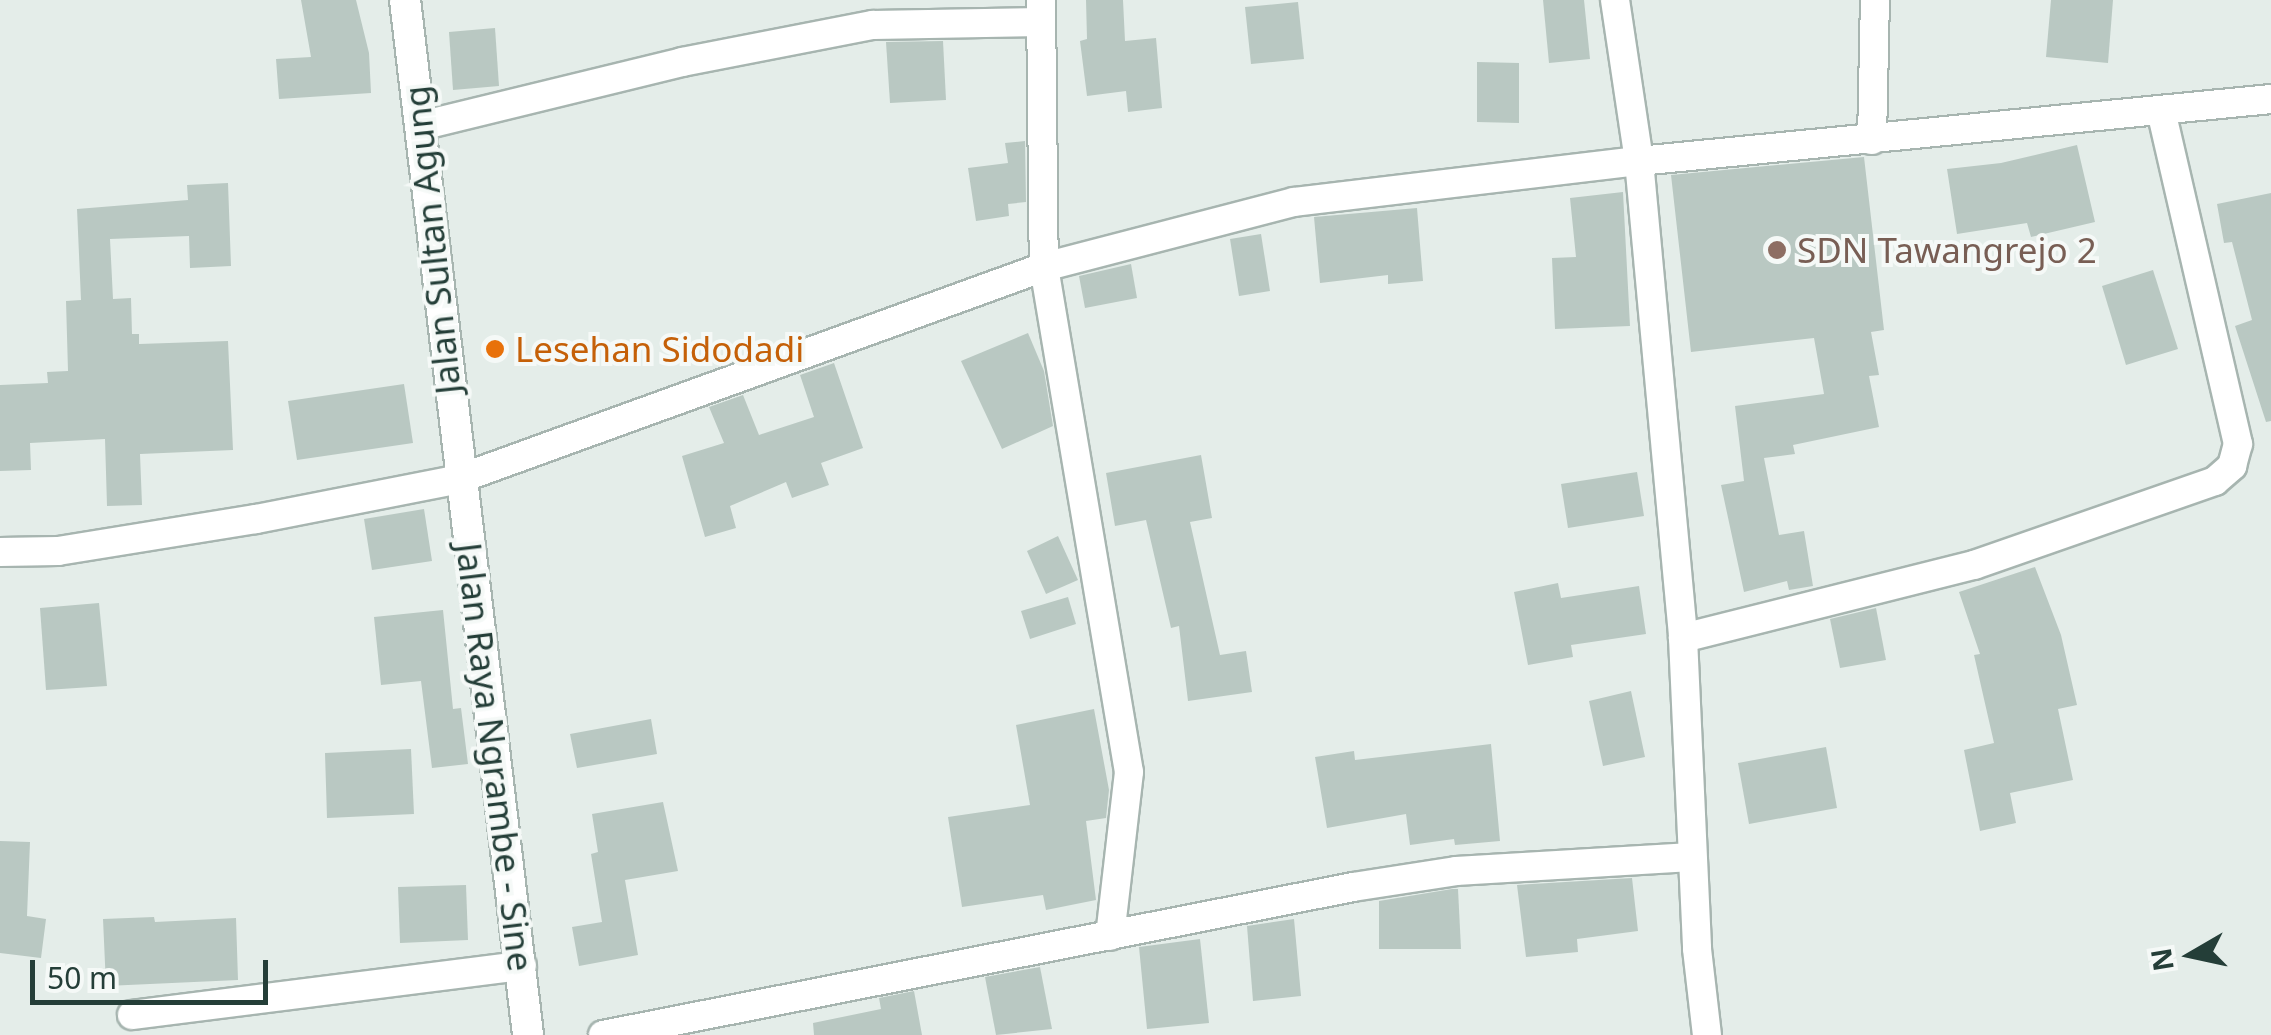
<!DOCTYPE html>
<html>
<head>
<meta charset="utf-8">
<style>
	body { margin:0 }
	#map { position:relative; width:2271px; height:1035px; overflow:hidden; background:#e4ede9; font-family:"Noto Sans",sans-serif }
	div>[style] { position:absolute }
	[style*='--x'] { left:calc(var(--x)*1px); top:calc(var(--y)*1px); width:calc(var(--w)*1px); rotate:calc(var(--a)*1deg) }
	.building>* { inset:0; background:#b9c8c2 }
	.roads { filter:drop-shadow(2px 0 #a7b5b0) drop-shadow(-2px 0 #a7b5b0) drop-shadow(0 2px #a7b5b0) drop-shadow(0 -2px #a7b5b0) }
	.street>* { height:28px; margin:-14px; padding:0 14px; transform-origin:14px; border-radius:14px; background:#fff }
	.secondary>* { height:30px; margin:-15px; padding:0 15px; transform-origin:15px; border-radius:15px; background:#fff }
	.dots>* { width:28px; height:28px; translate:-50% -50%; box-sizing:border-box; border:5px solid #f5f9f7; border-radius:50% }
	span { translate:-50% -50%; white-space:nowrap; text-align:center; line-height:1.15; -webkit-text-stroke:8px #f5f9f7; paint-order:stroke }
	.street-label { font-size:35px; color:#243e38 }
	.education-label { font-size:35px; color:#785e54 }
	.left { translate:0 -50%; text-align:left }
	.food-label { font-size:35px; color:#c56008 }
	.north { position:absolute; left:2141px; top:905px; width:100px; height:100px; -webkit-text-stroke:8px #f5f9f7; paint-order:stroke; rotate:261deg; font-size:28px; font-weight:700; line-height:40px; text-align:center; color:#243e38 }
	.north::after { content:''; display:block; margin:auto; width:35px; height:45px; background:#243e38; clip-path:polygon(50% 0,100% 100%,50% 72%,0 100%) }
	.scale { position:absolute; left:30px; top:960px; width:238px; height:45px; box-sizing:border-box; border:5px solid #243e38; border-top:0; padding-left:12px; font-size:30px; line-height:35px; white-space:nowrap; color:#243e38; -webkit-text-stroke:8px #f5f9f7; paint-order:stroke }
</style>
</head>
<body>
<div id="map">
	<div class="building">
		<div style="clip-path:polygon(301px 0,356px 0,369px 53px,371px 93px,279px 99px,276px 59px,311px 57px)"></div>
		<div style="clip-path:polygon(1086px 0,1123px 0,1125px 41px,1156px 38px,1162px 108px,1128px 112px,1126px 91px,1087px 96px,1080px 41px,1087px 39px)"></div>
		<div style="clip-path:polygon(1543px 0,1584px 0,1590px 59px,1549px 63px)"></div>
		<div style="clip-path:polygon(2051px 0,2113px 0,2108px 63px,2046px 57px)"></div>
		<div style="clip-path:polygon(1298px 2px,1304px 59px,1251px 64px,1245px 7px)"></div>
		<div style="clip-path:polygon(495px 28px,499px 86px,453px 90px,449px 32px)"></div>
		<div style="clip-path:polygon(943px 41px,946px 100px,890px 103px,886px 42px)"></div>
		<div style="clip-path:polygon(1477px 62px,1519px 63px,1519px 123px,1477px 122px)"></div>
		<div style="clip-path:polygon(1025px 141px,1026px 202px,1008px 204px,1009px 216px,976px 221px,968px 168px,1008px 163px,1005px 143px)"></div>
		<div style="clip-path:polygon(2077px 145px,2095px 222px,2031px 237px,2027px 223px,1957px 234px,1947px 169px,2001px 163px)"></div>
		<div style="clip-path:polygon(1864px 157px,1884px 330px,1871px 332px,1879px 375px,1869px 376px,1879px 427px,1793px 445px,1795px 454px,1764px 458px,1779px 535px,1804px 531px,1813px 586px,1789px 590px,1787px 581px,1744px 592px,1721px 485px,1744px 481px,1735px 406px,1824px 394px,1814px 338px,1691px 352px,1671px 175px)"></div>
		<div style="clip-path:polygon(228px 183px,231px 266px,190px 268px,189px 236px,110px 239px,113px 299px,131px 298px,132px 334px,139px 334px,139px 344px,228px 341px,233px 450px,140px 454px,142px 505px,107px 506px,105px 439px,30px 443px,31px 470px,0 471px,0 385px,48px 383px,47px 372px,68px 371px,66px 301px,81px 300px,77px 209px,188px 200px,187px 185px)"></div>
		<div style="clip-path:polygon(1623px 192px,1630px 326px,1555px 329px,1552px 258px,1576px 257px,1570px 198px)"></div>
		<div style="clip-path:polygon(2271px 193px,2271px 421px,2266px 422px,2235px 326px,2252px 320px,2232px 242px,2224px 243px,2217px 204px)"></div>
		<div style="clip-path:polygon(1417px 208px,1423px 281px,1388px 284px,1388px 275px,1320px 283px,1314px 217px)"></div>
		<div style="clip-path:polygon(1261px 234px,1270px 291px,1239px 296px,1230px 239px)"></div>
		<div style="clip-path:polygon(1131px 264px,1137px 298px,1085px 308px,1079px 276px)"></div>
		<div style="clip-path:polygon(2153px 270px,2178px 349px,2126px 365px,2102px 286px)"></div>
		<div style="clip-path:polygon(1028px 333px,1044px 371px,1053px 426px,1002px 449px,961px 361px)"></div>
		<div style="clip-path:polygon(834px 363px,863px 448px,821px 463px,829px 485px,792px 498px,786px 482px,730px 506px,736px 528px,705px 537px,682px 456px,724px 443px,709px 407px,743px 395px,759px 435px,814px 417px,800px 375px)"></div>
		<div style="clip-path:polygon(404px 384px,413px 443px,297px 460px,288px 401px)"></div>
		<div style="clip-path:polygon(1201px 455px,1212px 518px,1190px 522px,1220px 655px,1246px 651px,1252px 692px,1188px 701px,1179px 626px,1171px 628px,1146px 520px,1115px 526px,1106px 473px)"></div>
		<div style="clip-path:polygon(1637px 472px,1644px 516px,1568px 528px,1561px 484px)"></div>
		<div style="clip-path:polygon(424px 509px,432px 561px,372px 570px,364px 519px)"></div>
		<div style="clip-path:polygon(1058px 536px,1078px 580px,1046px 594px,1027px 551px)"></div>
		<div style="clip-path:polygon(2035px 567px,2061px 635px,2077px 705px,2058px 709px,2073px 780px,2010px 793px,2016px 823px,1980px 831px,1964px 750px,1994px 743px,1974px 655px,1980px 654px,1959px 592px)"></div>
		<div style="clip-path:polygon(1558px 583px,1561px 598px,1639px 586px,1646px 634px,1571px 645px,1573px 657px,1528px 665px,1514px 592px)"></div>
		<div style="clip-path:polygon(1068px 597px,1076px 624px,1030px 639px,1021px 611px)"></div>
		<div style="clip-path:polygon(99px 603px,107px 686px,46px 690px,40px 608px)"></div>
		<div style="clip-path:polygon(1876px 608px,1886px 660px,1840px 668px,1830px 619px)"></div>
		<div style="clip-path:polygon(443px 610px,453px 709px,461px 708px,468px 764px,432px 768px,421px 681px,381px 685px,374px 617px)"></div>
		<div style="clip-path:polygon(1631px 691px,1645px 757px,1603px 766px,1589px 701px)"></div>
		<div style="clip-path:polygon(1094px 709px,1109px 790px,1106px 818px,1086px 821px,1096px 900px,1046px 910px,1043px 895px,962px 907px,948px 817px,1030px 805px,1016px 725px)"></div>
		<div style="clip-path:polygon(651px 719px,657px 754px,577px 768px,570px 734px)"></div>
		<div style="clip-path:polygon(1491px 744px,1500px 841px,1455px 845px,1454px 839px,1410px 845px,1406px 814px,1327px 828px,1315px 757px,1354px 751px,1355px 760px)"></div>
		<div style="clip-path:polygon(1826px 747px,1837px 808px,1749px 824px,1738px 763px)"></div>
		<div style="clip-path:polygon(411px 749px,414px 814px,327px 818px,325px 753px)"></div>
		<div style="clip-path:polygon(663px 802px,678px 871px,625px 880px,638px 955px,579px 966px,572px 927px,602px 922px,591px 854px,598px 852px,592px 814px)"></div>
		<div style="clip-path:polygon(0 841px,30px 842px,27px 916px,46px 919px,41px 958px,0 953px)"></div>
		<div style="clip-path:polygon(1632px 878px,1638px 931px,1577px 939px,1578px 952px,1526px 957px,1517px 885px)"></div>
		<div style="clip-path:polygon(466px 885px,468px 940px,400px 943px,398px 887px)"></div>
		<div style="clip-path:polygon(1452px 889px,1458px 889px,1461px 949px,1379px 949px,1379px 901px)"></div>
		<div style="clip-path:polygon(154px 917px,155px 922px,236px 918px,238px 980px,106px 986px,103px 919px)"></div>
		<div style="clip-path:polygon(1294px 919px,1301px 996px,1253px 1001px,1247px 926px)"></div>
		<div style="clip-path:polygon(1200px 939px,1209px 1023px,1147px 1029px,1139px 947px)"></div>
		<div style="clip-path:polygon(1040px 967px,1052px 1029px,996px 1035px,985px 977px)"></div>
		<div style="clip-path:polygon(914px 991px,922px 1035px,814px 1035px,813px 1023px,881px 1009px,879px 998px)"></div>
	</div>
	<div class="roads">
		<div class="street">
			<div style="--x:1041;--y:0;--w:267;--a:89.4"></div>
			<div style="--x:1044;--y:267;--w:512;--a:80.45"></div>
			<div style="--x:1129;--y:772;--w:165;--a:96.6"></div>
			<div style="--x:1615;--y:0;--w:163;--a:81.5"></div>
			<div style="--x:1639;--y:161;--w:479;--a:84.7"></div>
			<div style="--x:1683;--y:638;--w:311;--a:87.4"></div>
			<div style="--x:1697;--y:949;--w:87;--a:83.4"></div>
			<div style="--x:420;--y:126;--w:270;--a:-13.7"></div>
			<div style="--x:682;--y:62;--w:195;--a:-11"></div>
			<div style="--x:873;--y:25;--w:168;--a:-1"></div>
			<div style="--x:1872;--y:140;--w:140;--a:-88.8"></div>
			<div style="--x:0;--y:552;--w:58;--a:-1"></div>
			<div style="--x:58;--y:551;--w:201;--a:-9.2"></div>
			<div style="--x:256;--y:519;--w:207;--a:-11.1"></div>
			<div style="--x:459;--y:479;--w:622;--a:-19.92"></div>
			<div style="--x:1044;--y:267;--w:258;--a:-14.6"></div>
			<div style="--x:1294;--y:202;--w:347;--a:-6.8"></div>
			<div style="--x:1639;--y:161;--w:635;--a:-5.6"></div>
			<div style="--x:1683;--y:638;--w:300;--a:-14.1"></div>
			<div style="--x:1974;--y:565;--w:255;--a:-19.2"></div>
			<div style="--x:2215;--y:481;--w:23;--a:-41"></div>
			<div style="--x:2232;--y:466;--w:23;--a:-75"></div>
			<div style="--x:2238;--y:444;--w:342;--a:-103"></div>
			<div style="--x:132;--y:1015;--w:393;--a:-7.2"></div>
			<div style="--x:603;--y:1035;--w:764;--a:-11.16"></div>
			<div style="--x:1353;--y:887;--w:104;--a:-8.8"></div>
			<div style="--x:1456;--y:871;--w:236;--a:-3.4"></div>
		</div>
		<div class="secondary">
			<div style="--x:405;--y:0;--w:1042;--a:83.22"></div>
		</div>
	</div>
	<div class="dots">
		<div style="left:1777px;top:250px;background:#8d6e63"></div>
		<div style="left:495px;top:349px;background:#e8710a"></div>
	</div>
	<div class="street-label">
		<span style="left:432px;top:240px;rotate:-96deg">Jalan Sultan Agung</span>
		<span style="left:495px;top:757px;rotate:83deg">Jalan Raya Ngrambe - Sine</span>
	</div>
	<div class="education-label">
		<span class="left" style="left:1797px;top:250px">SDN Tawangrejo 2</span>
	</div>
	<div class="food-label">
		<span class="left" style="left:515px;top:349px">Lesehan Sidodadi</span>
	</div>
	<div class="north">N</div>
	<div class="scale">50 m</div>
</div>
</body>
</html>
